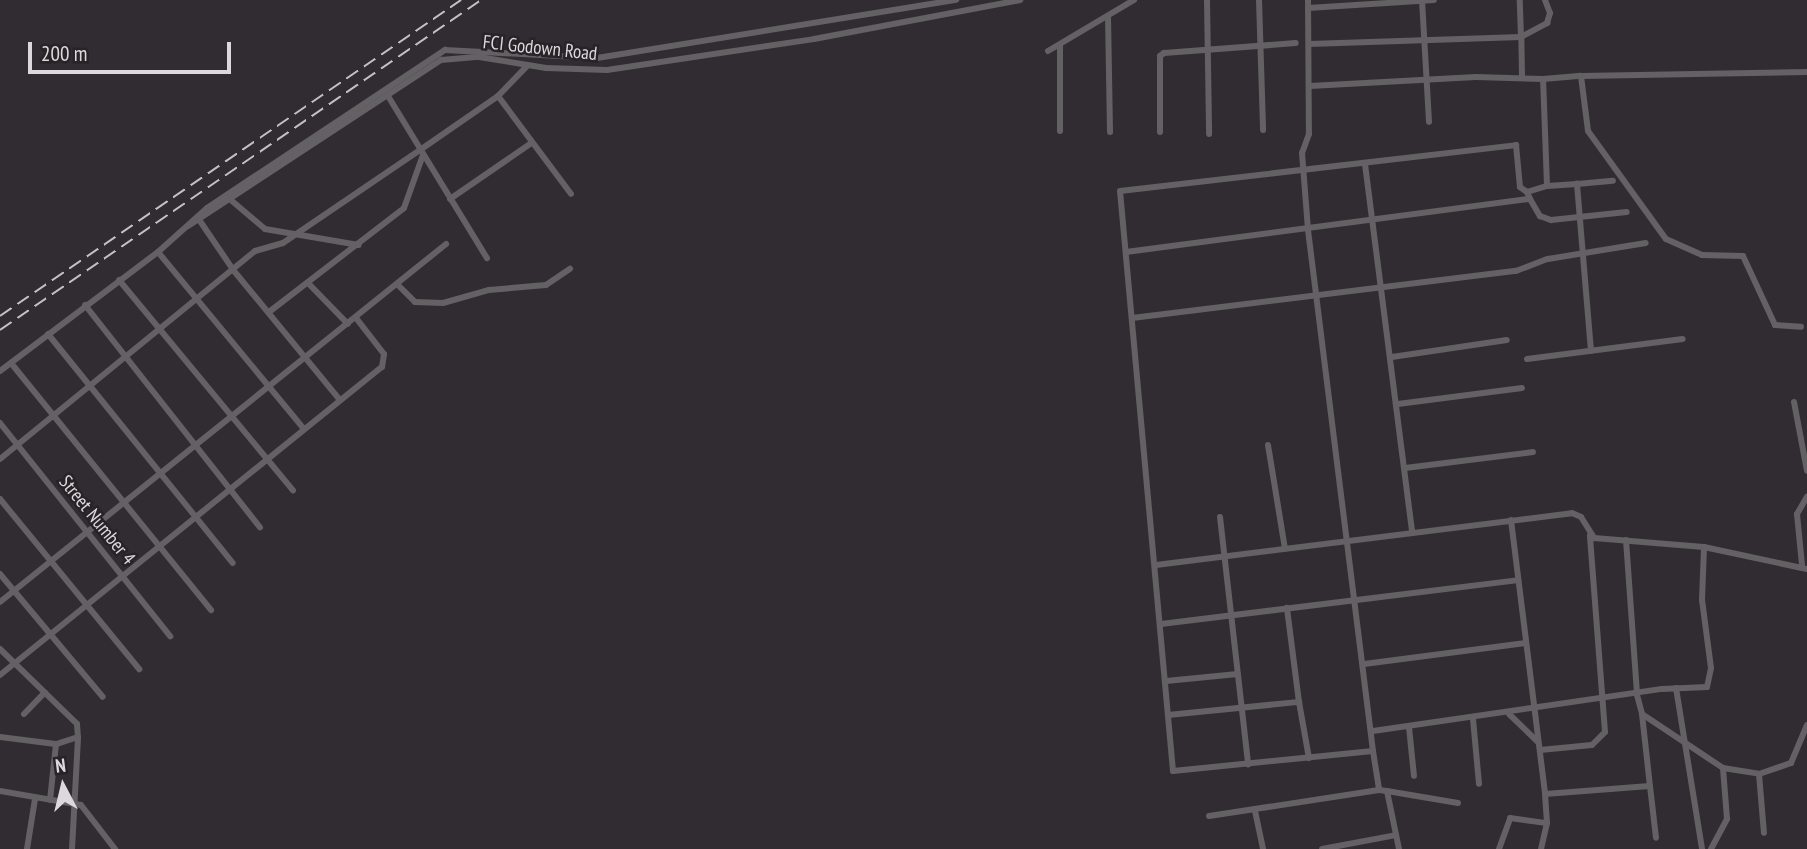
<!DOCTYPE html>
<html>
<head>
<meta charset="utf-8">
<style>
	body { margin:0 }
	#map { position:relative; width:1807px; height:849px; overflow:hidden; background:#312c31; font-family:"PT Sans Narrow",sans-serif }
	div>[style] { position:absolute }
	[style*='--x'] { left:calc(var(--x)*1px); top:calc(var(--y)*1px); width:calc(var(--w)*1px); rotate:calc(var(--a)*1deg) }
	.minor>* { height:6px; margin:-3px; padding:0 3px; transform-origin:3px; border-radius:3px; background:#636163 }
	.rail>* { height:2px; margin-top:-1px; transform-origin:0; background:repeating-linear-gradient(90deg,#c4c1c4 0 14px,transparent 0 21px) }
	span { translate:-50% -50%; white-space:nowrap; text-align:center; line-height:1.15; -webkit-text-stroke:5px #272327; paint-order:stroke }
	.street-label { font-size:19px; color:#dcd9dc }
	.north { position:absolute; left:28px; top:751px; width:70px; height:70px; -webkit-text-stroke:5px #272327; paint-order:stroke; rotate:353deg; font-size:19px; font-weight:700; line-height:28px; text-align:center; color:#dcd9dc }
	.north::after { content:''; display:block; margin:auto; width:24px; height:32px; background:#dcd9dc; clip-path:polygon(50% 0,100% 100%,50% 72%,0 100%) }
	.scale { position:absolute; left:28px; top:42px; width:203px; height:32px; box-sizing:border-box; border:4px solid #dcd9dc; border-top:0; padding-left:9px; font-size:21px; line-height:24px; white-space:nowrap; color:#dcd9dc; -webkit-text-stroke:5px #272327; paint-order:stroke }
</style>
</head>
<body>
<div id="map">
	<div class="minor">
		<div style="--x:1207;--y:0;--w:134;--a:89.1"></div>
		<div style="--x:1259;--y:0;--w:130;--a:88.2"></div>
		<div style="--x:1308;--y:0;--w:134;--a:89.6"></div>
		<div style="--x:1309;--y:134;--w:20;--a:110"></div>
		<div style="--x:1302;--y:153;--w:77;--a:85.5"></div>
		<div style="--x:1308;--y:230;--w:525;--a:82.89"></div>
		<div style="--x:1373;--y:751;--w:39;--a:81"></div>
		<div style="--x:1379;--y:790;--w:8;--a:7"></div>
		<div style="--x:1387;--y:791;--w:59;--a:78.3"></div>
		<div style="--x:1422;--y:0;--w:122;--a:86.7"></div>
		<div style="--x:1308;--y:8;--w:126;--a:-3.6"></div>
		<div style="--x:1108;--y:16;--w:116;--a:89"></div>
		<div style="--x:1309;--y:44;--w:212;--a:-1.9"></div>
		<div style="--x:1521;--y:37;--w:37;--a:-92"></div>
		<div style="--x:1060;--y:45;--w:86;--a:90"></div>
		<div style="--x:1048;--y:51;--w:100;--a:-30.7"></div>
		<div style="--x:1522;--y:76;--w:39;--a:-91"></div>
		<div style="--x:1521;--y:37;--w:30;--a:-28"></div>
		<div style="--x:1547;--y:23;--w:10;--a:-73"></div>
		<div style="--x:1550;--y:13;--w:14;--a:-111"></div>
		<div style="--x:1581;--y:76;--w:226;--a:-1"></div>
		<div style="--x:1310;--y:86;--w:166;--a:-3.1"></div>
		<div style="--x:1476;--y:77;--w:67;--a:1.7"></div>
		<div style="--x:388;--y:96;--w:190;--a:58.6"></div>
		<div style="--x:498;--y:96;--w:122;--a:53.3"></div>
		<div style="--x:1160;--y:132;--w:76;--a:-90"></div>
		<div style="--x:1160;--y:56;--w:5;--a:-37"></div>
		<div style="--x:1164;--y:53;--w:132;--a:-4.3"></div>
		<div style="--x:1365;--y:164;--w:372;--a:82.7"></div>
		<div style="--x:1577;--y:184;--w:36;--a:-5"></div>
		<div style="--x:450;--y:199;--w:97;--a:-34.5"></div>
		<div style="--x:1530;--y:199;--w:20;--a:60"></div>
		<div style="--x:1540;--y:216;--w:12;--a:20"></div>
		<div style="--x:1551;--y:220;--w:76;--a:-6"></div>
		<div style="--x:232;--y:201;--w:43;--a:40.3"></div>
		<div style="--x:265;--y:229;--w:95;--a:9.7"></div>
		<div style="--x:200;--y:221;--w:60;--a:55.8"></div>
		<div style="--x:234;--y:271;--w:167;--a:50.6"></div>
		<div style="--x:188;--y:226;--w:303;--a:-33.3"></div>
		<div style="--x:441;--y:60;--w:38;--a:-5"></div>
		<div style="--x:479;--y:57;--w:68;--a:9.3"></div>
		<div style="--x:546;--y:68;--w:61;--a:1.9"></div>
		<div style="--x:607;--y:70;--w:209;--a:-8.5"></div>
		<div style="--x:814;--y:39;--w:210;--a:-10.7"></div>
		<div style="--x:158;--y:252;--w:229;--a:50.5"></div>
		<div style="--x:1126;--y:252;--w:407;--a:-7.5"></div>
		<div style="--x:1530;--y:199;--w:8;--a:-113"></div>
		<div style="--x:119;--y:280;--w:273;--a:50.4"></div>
		<div style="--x:308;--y:283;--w:57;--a:45.7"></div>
		<div style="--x:397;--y:284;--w:25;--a:45"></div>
		<div style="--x:415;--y:302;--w:28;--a:2"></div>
		<div style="--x:443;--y:303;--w:48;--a:-15.8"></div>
		<div style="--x:489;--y:290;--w:57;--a:-5"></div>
		<div style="--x:546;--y:285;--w:29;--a:-34"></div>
		<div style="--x:85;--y:305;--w:283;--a:51.8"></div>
		<div style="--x:269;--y:312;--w:170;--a:-37.6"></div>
		<div style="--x:404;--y:208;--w:56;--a:-70.3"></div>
		<div style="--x:1132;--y:318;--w:387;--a:-7"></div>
		<div style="--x:1516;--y:271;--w:34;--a:-21"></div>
		<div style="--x:1548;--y:259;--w:99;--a:-9.3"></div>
		<div style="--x:48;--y:334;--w:294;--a:51.1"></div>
		<div style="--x:1591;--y:351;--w:168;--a:-94.8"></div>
		<div style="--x:1577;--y:184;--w:30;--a:176"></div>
		<div style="--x:1547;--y:186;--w:107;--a:-92.1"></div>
		<div style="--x:1543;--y:79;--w:38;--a:-5"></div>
		<div style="--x:1581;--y:76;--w:55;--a:82.7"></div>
		<div style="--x:1588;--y:131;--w:133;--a:54.2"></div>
		<div style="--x:1666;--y:239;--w:39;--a:24"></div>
		<div style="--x:1702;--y:255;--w:41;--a:1.4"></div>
		<div style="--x:1743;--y:256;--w:76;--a:65.1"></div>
		<div style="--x:1775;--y:325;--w:26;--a:4"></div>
		<div style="--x:1392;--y:357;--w:116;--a:-8.4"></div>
		<div style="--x:1527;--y:359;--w:157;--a:-7.3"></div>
		<div style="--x:11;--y:363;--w:318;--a:51"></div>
		<div style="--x:0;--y:371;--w:198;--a:-37"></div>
		<div style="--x:158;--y:252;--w:66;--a:-41.9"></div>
		<div style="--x:207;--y:208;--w:286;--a:-33.6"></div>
		<div style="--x:445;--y:50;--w:152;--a:3"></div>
		<div style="--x:597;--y:58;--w:364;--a:-9.2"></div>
		<div style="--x:1794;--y:402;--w:70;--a:79.3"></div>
		<div style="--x:1398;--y:404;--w:125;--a:-7.4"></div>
		<div style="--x:0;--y:423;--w:273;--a:51.4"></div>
		<div style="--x:1268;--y:445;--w:105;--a:80.7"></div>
		<div style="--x:0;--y:459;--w:329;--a:-39.2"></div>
		<div style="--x:255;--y:251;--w:29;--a:-16"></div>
		<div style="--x:283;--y:243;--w:166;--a:-34.2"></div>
		<div style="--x:420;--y:150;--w:95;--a:-34.7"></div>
		<div style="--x:498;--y:96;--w:43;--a:-45.9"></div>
		<div style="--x:1405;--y:468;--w:129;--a:-7.1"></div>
		<div style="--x:0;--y:499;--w:220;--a:50.7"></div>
		<div style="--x:1220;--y:517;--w:249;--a:83.5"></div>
		<div style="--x:1511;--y:520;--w:276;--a:82.9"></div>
		<div style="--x:1545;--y:794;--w:29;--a:86"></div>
		<div style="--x:1547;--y:823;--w:27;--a:103"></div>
		<div style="--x:1626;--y:540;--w:155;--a:85.9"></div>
		<div style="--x:1637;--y:695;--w:20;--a:75"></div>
		<div style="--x:1642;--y:714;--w:97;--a:33.7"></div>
		<div style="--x:1723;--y:768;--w:51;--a:85.5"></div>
		<div style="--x:1727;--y:819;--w:34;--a:118"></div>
		<div style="--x:1156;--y:565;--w:419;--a:-7.1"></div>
		<div style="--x:1572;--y:513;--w:10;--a:24"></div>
		<div style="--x:1581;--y:517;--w:25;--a:58"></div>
		<div style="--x:1594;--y:538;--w:110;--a:4.7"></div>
		<div style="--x:1802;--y:565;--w:51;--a:-95.6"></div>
		<div style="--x:1797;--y:514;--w:20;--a:-60"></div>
		<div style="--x:0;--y:574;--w:160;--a:50.1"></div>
		<div style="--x:0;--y:602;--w:572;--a:-38.75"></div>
		<div style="--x:1161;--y:624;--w:360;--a:-7"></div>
		<div style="--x:0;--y:649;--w:107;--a:44.2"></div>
		<div style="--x:77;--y:724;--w:13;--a:86"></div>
		<div style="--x:78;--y:737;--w:23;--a:162"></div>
		<div style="--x:1364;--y:664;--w:163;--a:-7.4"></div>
		<div style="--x:0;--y:675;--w:491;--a:-38.9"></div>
		<div style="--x:382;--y:367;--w:13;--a:-81"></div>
		<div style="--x:384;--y:354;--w:46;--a:-127.9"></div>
		<div style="--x:1166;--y:681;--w:72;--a:-5.6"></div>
		<div style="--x:1676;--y:688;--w:163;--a:80.8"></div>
		<div style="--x:1299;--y:702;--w:57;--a:79.9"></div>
		<div style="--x:24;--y:714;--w:30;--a:-46"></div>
		<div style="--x:1509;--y:714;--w:40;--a:44"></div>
		<div style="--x:1642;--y:714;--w:72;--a:83.7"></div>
		<div style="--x:1168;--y:715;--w:132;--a:-5.7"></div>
		<div style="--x:1299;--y:702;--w:95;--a:-97.3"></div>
		<div style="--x:1473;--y:719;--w:65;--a:84.7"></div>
		<div style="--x:1409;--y:727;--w:49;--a:84.2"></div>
		<div style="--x:1373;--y:731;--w:292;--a:-8.3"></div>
		<div style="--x:1662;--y:689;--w:45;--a:-2.5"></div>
		<div style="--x:1707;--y:687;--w:19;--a:-78"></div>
		<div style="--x:1711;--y:668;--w:69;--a:-97.5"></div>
		<div style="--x:1702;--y:600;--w:53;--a:-87.8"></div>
		<div style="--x:1704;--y:547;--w:105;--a:12.1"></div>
		<div style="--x:0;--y:737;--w:56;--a:7.1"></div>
		<div style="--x:56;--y:744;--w:56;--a:96.1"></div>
		<div style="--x:1540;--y:750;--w:52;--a:-5.5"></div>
		<div style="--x:1592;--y:745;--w:18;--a:-45"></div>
		<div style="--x:1605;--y:732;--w:197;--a:-94.4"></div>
		<div style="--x:1373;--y:751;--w:201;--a:174.3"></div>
		<div style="--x:1173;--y:771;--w:582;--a:-95.22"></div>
		<div style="--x:1120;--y:191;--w:399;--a:-6.6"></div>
		<div style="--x:1516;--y:145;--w:42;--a:84.6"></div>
		<div style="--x:1520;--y:187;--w:9;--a:36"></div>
		<div style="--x:1527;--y:192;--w:21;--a:-17"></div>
		<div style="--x:1723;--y:768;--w:36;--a:9"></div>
		<div style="--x:1759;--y:774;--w:34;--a:-19"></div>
		<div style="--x:1791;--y:763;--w:41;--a:-67.2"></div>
		<div style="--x:1759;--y:774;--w:59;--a:85.2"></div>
		<div style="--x:0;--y:791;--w:82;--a:9.8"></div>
		<div style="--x:81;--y:805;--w:56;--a:52.3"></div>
		<div style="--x:1387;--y:791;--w:72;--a:9.6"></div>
		<div style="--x:1545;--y:794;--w:105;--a:-4.4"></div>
		<div style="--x:1650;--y:786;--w:52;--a:83.4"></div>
		<div style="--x:1255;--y:811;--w:39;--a:78"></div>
		<div style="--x:1209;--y:816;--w:172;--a:-8.7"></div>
		<div style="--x:27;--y:849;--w:51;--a:-80.9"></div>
		<div style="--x:72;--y:849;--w:112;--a:-86.9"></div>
		<div style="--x:1322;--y:849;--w:75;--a:-10.7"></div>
		<div style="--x:1499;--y:849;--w:33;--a:-70"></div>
		<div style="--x:1510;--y:818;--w:37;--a:8"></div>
	</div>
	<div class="rail">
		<div style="--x:0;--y:316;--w:559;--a:-34.43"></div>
		<div style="--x:0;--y:330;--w:583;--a:-34.45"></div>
	</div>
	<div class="street-label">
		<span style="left:540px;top:48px;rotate:6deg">FCI Godown Road</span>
		<span style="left:97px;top:520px;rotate:51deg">Street Number 4</span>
	</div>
	<div class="north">N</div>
	<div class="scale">200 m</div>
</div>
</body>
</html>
